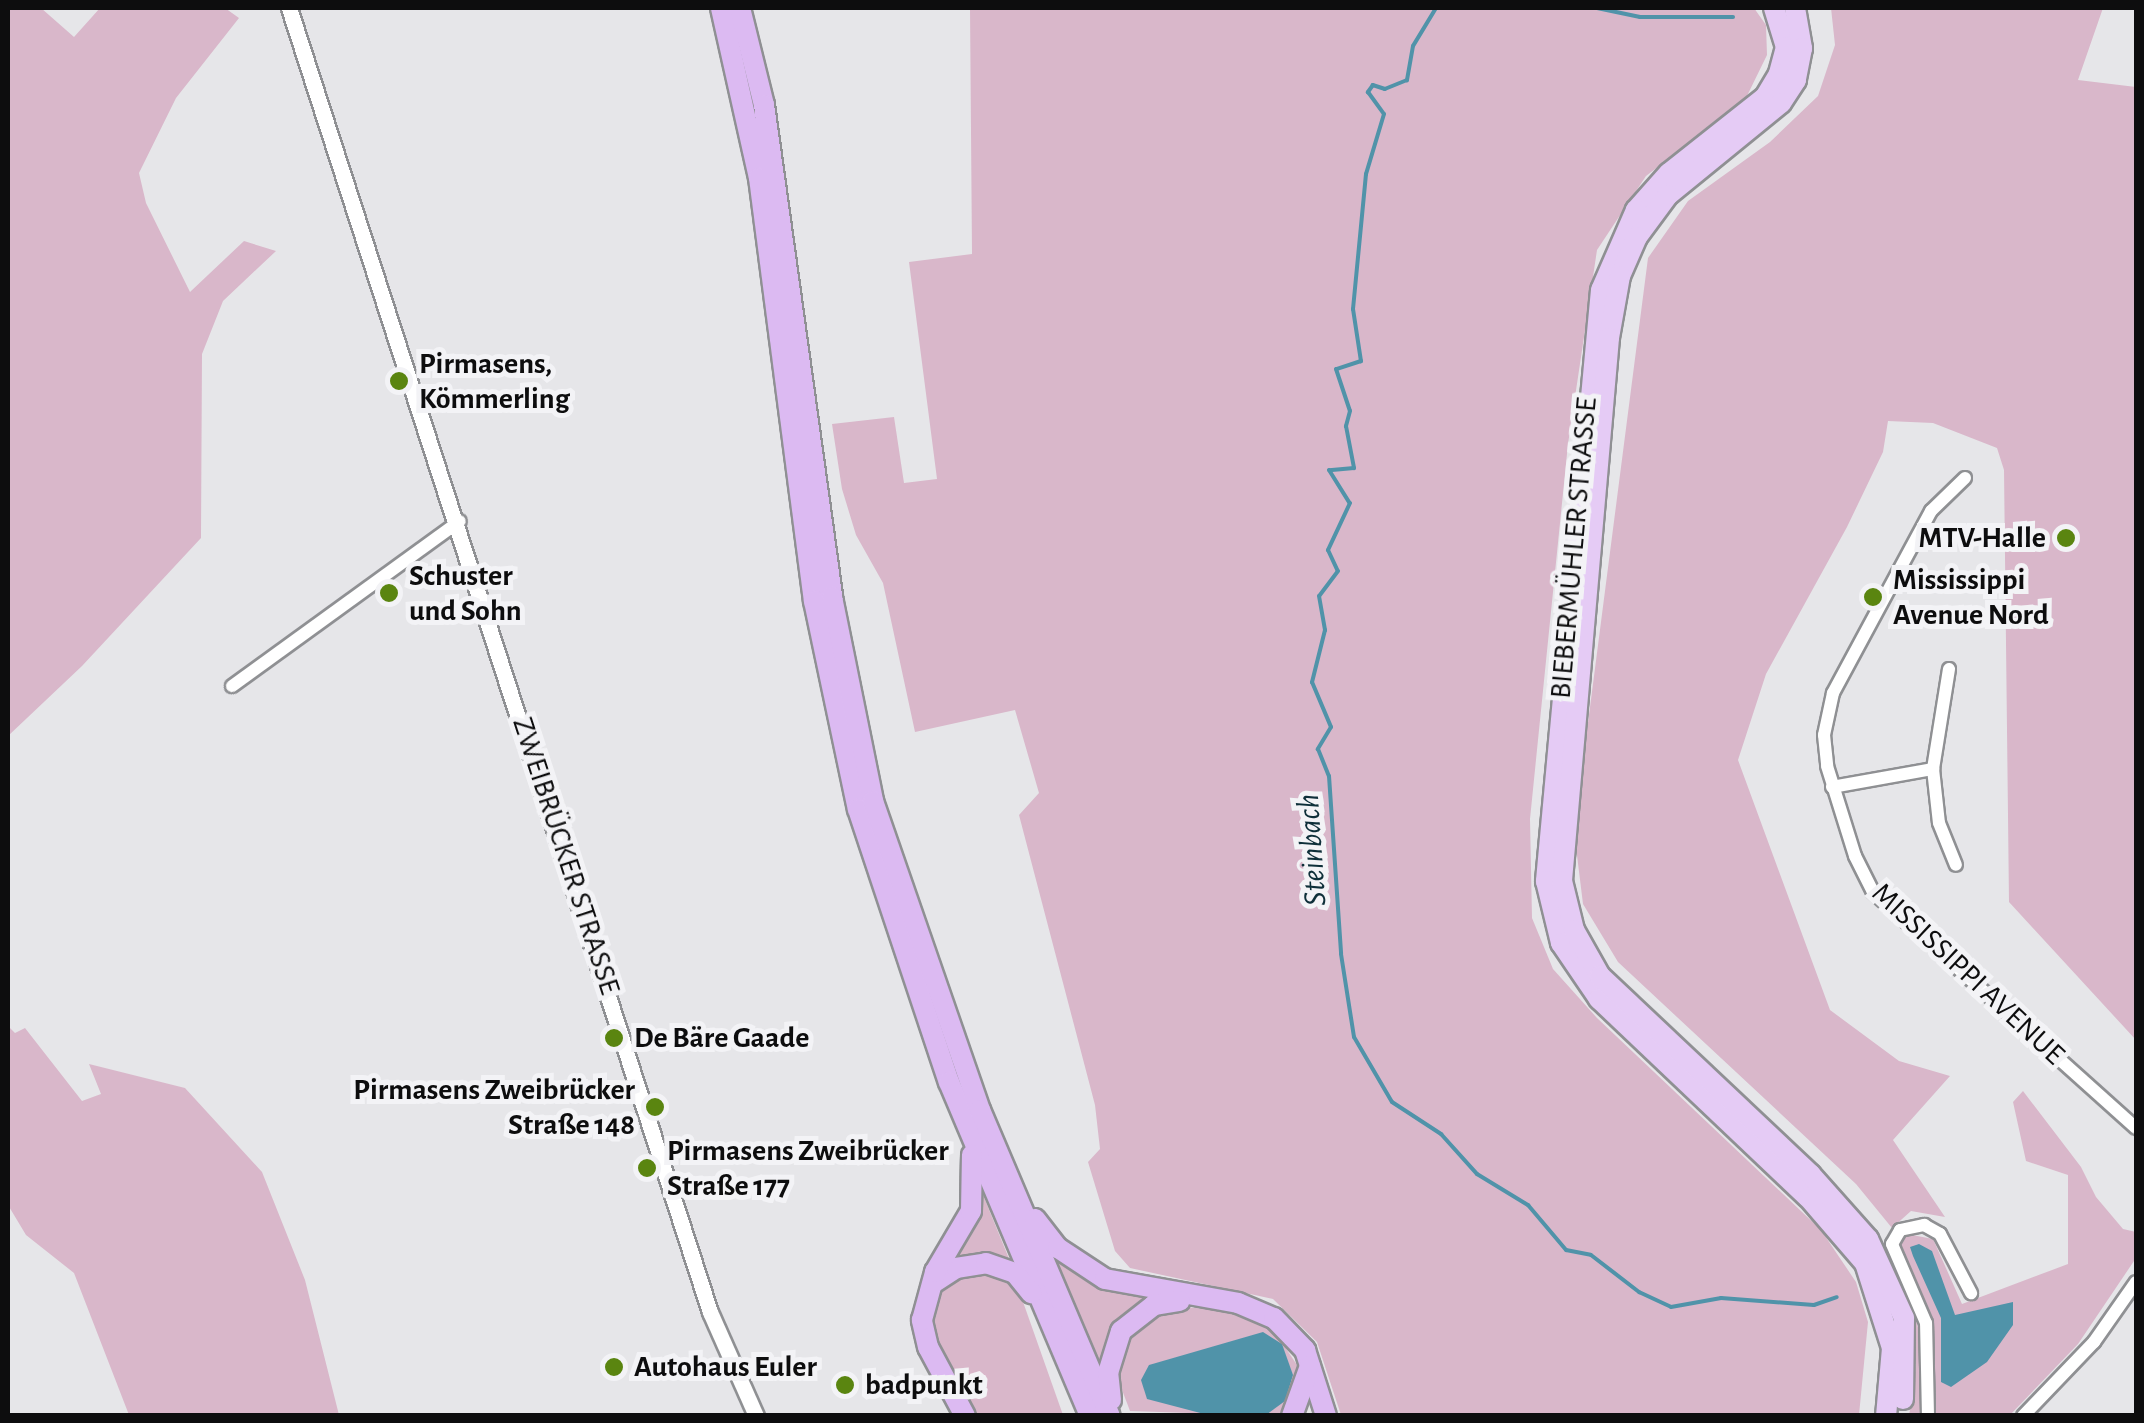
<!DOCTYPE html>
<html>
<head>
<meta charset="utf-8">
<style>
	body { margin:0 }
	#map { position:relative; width:2144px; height:1423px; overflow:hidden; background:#e6e6e9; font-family:"Alegreya Sans",sans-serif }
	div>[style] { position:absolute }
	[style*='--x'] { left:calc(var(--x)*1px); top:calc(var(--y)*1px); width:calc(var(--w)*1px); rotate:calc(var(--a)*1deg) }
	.green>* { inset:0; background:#d9b7ca }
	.water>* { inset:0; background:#5093a9 }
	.stream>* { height:4px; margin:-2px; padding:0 2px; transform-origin:2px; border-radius:2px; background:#5093a9 }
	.roads { filter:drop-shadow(2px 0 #8f9093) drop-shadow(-2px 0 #8f9093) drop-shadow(0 2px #8f9093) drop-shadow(0 -2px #8f9093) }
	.minor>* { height:12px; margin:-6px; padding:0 6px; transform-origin:6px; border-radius:6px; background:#fff }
	.tertiary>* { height:15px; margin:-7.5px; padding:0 7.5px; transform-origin:7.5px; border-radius:7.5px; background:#fff }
	.primary>* { height:20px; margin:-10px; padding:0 10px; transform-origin:10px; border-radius:10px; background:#e5cbf5 }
	.trunk>* { height:20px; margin:-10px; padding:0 10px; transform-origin:10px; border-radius:10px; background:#dcbaf2 }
	.dots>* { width:28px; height:28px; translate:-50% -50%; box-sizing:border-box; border:5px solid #f3f3f6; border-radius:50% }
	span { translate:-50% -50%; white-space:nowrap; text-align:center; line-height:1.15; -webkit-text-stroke:10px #f3f3f6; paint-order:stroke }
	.poi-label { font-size:30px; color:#0d0d0e; font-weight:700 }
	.left { translate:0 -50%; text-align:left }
	.right { translate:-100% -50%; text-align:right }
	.street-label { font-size:30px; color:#0d0d0e }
	.water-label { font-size:32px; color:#0e2f39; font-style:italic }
	.frame { position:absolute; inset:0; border:10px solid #0d0d0e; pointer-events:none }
</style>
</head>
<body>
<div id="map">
	<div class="green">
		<div style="clip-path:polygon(8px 8px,41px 8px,74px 37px,100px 8px,225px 8px,239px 18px,176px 98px,139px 173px,146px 203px,190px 292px,244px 241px,276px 251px,223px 301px,202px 354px,201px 538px,82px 666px,8px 736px)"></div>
		<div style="clip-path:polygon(970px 8px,1754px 8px,1766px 25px,1767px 55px,1745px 100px,1646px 176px,1597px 250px,1568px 444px,1530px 819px,1532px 918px,1553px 969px,1597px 1018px,1821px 1230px,1856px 1282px,1868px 1322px,1859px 1415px,1341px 1415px,1317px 1342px,1273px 1299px,1130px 1268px,1115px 1251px,1088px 1162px,1100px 1149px,1095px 1105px,1019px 815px,1039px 793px,1015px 710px,915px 732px,883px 583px,856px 535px,842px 489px,832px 424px,894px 417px,904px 483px,937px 479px,909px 262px,972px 254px)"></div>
		<div style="clip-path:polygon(1831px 8px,2103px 8px,2078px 80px,2136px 87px,2136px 1040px,2009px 902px,2004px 470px,1997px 448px,1933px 423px,1888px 421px,1883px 452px,1847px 527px,1766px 674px,1738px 760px,1830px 1010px,1899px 1061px,1950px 1076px,1893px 1140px,1945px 1217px,1911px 1211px,1892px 1228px,1856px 1184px,1618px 962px,1583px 904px,1574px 831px,1648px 258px,1688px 201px,1770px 142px,1818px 96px,1835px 45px)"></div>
		<div style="clip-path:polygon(8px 1026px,15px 1033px,25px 1028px,82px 1101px,101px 1094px,89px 1064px,185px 1088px,262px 1172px,305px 1280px,339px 1415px,129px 1415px,74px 1273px,26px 1235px,8px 1205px)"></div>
		<div style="clip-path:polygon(2023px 1091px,2081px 1167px,2096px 1197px,2123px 1229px,2136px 1232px,2136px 1258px,2078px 1344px,2010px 1415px,1932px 1415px,1930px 1323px,1903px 1258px,1900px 1243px,1907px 1234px,1933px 1239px,1962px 1304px,2068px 1264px,2068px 1175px,2026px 1161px,2013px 1102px)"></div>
		<div style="clip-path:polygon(983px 1195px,1012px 1266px,948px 1265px,969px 1238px)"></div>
		<div style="clip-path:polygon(1055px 1257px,1087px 1280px,1157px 1298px,1117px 1321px,1106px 1338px,1102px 1367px)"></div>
		<div style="clip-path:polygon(971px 1271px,999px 1275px,1022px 1299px,1063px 1415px,974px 1416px,951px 1378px,932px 1322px,940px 1288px)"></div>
		<div style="clip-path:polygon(1909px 1296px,1920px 1334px,1920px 1415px,1909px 1416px,1916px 1366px)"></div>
		<div style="clip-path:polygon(1182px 1307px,1237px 1311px,1273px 1329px,1299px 1368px,1285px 1409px,1276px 1416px,1130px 1411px,1116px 1374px,1123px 1341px,1142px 1319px)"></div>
	</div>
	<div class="water">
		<div style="clip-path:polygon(1919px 1244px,1932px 1251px,1955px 1315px,2013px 1302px,2013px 1325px,1987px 1362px,1951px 1387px,1941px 1382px,1941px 1318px,1913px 1256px,1910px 1247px)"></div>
		<div style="clip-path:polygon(1263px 1332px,1282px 1344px,1293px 1375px,1285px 1401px,1266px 1415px,1208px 1415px,1147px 1399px,1141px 1380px,1149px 1365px)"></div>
	</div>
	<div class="stream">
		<div style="--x:1436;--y:8;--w:44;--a:121.2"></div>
		<div style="--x:1413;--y:46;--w:35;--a:100"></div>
		<div style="--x:1407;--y:80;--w:24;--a:158"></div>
		<div style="--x:1385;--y:89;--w:13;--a:-162"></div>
		<div style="--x:1373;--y:85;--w:9;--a:126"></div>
		<div style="--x:1368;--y:92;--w:27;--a:54"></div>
		<div style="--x:1384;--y:114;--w:63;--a:106.7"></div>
		<div style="--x:1366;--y:174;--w:136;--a:95.5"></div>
		<div style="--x:1353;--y:309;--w:53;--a:81.3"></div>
		<div style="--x:1361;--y:361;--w:26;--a:162"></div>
		<div style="--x:1336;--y:369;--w:44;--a:71.6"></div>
		<div style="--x:1350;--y:411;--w:16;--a:105"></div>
		<div style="--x:1346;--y:426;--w:43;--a:79.2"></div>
		<div style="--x:1354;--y:468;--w:25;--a:175"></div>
		<div style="--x:1329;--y:470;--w:39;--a:58"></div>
		<div style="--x:1350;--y:503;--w:52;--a:115.1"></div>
		<div style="--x:1328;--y:550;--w:23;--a:65"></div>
		<div style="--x:1338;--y:571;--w:31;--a:127"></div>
		<div style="--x:1319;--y:596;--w:35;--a:80"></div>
		<div style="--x:1325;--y:630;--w:54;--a:104"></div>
		<div style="--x:1312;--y:682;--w:49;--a:67.1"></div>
		<div style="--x:1331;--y:727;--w:26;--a:121"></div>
		<div style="--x:1318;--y:749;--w:29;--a:68"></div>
		<div style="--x:1329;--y:776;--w:178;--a:86.1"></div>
		<div style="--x:1341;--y:954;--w:84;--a:81.1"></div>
		<div style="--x:1354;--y:1037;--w:75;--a:59.7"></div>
		<div style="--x:1392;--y:1102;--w:59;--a:33.1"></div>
		<div style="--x:1441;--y:1134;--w:54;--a:48"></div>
		<div style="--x:1477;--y:1174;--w:60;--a:31.3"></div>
		<div style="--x:1528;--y:1205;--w:59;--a:49.8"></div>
		<div style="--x:1566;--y:1250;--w:25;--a:11"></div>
		<div style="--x:1591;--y:1255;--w:61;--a:37.6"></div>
		<div style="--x:1639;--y:1292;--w:35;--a:25"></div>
		<div style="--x:1671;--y:1307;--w:51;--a:-10.2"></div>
		<div style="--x:1721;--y:1298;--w:93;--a:4.3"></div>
		<div style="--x:1814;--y:1305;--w:24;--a:-19"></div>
		<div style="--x:1597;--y:8;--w:44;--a:11.8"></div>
		<div style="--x:1640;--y:17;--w:93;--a:0"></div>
	</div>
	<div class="roads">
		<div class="minor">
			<div style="--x:1965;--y:478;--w:47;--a:135.9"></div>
			<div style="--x:1931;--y:511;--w:207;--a:118.3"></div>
			<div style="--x:1833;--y:693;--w:43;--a:102.1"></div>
			<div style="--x:1824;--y:735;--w:31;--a:84"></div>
			<div style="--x:1827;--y:766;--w:94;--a:72.7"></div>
			<div style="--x:1855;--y:856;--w:40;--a:63.4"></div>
			<div style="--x:1873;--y:892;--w:353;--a:41.9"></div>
			<div style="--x:1949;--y:669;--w:101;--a:99.1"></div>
			<div style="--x:1933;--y:769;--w:54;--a:83.7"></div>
			<div style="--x:1939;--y:823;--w:45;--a:68"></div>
			<div style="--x:232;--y:686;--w:281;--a:-35.9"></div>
			<div style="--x:1832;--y:787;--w:103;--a:-10.1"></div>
			<div style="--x:1928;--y:1416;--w:93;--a:-91.2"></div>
			<div style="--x:1926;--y:1323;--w:86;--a:-113.3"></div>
			<div style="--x:1892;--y:1244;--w:16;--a:-60"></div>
			<div style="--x:1900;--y:1230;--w:25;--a:-12"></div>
			<div style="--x:1924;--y:1225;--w:18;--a:29"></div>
			<div style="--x:1940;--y:1234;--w:67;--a:62.3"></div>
			<div style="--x:2023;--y:1416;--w:103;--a:-46.2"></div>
			<div style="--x:2094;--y:1342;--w:73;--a:-55"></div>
		</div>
		<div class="tertiary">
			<div style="--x:289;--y:8;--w:1370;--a:72.11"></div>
			<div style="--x:710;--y:1312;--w:114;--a:66.1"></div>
		</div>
		<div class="primary">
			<div style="--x:1774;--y:8;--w:41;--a:72.9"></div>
			<div style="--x:1786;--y:47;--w:28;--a:105"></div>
			<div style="--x:1779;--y:74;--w:27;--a:121"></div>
			<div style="--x:1765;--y:97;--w:122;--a:141.6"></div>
			<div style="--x:1669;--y:173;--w:50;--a:131.7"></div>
			<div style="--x:1636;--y:210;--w:87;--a:113.6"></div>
			<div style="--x:1601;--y:290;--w:594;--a:95.32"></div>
			<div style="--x:1546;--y:881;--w:64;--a:76.4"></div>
			<div style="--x:1561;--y:943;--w:68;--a:55.8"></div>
			<div style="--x:1599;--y:999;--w:288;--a:43.5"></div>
			<div style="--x:1808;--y:1197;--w:87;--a:49.2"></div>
			<div style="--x:1865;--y:1263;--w:89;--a:72.4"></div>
			<div style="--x:1892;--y:1348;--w:68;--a:95"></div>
			<div style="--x:1795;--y:8;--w:41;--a:80.1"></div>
			<div style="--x:1802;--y:48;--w:33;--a:101"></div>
			<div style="--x:1796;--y:80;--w:27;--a:123"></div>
			<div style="--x:1781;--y:103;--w:146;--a:140.8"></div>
			<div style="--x:1668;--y:195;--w:52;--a:126.4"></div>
			<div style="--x:1637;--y:237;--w:43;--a:113.6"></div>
			<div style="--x:1620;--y:276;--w:63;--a:100.1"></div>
			<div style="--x:1609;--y:338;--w:545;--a:94.95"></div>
			<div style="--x:1562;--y:881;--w:50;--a:76.2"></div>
			<div style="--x:1574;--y:930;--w:53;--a:60.5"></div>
			<div style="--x:1600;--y:976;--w:289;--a:43.3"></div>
			<div style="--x:1810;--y:1174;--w:87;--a:48.3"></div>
			<div style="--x:1868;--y:1239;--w:87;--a:65.5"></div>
			<div style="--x:1904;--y:1318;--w:81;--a:90.7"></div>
		</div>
		<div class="trunk">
			<div style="--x:721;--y:8;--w:174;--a:77.4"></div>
			<div style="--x:759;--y:178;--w:427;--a:82.6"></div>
			<div style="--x:814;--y:601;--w:213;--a:78.1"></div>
			<div style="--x:858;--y:809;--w:288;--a:71.6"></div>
			<div style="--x:949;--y:1082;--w:363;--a:67.1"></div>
			<div style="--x:740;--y:8;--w:100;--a:76.1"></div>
			<div style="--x:764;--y:105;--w:497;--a:82.1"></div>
			<div style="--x:832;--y:597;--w:208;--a:78.6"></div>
			<div style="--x:873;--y:801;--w:327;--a:70.9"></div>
			<div style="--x:980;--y:1110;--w:332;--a:67"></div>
			<div style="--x:1035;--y:1219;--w:37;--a:52"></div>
			<div style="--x:1058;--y:1248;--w:56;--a:33.4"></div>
			<div style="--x:1105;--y:1279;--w:135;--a:10.2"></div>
			<div style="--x:1238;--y:1303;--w:39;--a:23"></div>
			<div style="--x:1274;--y:1318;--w:45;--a:45.9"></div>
			<div style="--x:1305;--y:1350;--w:69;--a:72.3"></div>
			<div style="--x:933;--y:1283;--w:27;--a:-33"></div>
			<div style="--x:956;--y:1268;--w:30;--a:-9"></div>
			<div style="--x:986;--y:1263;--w:31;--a:19"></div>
			<div style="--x:1015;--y:1273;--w:26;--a:51"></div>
			<div style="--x:1111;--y:1400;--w:27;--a:-96"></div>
			<div style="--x:1108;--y:1373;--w:44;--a:-72.8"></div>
			<div style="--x:1121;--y:1331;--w:42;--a:-38.2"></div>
			<div style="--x:1154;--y:1305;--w:26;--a:-9"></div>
			<div style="--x:965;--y:1416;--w:78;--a:-118.2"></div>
			<div style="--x:928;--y:1347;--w:28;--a:-103"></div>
			<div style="--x:922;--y:1320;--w:50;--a:-74.8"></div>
			<div style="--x:935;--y:1272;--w:71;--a:-59.5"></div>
			<div style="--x:971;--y:1211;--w:56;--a:-89"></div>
			<div style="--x:1292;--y:1416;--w:53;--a:-70.2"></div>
		</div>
	</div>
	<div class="dots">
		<div style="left:399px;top:381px;background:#5a8510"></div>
		<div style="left:2066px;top:538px;background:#5a8510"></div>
		<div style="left:389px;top:593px;background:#5a8510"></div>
		<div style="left:1873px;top:597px;background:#5a8510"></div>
		<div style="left:614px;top:1038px;background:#5a8510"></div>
		<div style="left:655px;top:1107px;background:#5a8510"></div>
		<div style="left:647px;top:1168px;background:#5a8510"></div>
		<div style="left:614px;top:1367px;background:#5a8510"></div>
		<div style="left:845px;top:1385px;background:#5a8510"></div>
	</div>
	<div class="poi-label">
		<span class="left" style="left:419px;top:381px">Pirmasens,<br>Kömmerling</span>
		<span class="right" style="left:2046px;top:538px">MTV-Halle</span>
		<span class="left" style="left:409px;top:593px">Schuster<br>und Sohn</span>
		<span class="left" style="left:1893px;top:597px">Mississippi<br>Avenue Nord</span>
		<span class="left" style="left:634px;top:1038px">De Bäre Gaade</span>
		<span class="right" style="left:635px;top:1107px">Pirmasens Zweibrücker<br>Straße 148</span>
		<span class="left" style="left:667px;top:1168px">Pirmasens Zweibrücker<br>Straße 177</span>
		<span class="left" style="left:634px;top:1367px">Autohaus Euler</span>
		<span class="left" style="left:865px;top:1385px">badpunkt</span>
	</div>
	<div class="street-label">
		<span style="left:1574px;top:548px;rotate:-85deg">BIEBERMÜHLER STRASSE</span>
		<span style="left:566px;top:856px;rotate:72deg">ZWEIBRÜCKER STRASSE</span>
		<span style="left:1968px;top:974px;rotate:43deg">MISSISSIPPI AVENUE</span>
	</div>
	<div class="water-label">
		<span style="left:1312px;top:850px;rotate:-94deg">Steinbach</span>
	</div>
	<div class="frame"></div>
</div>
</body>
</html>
